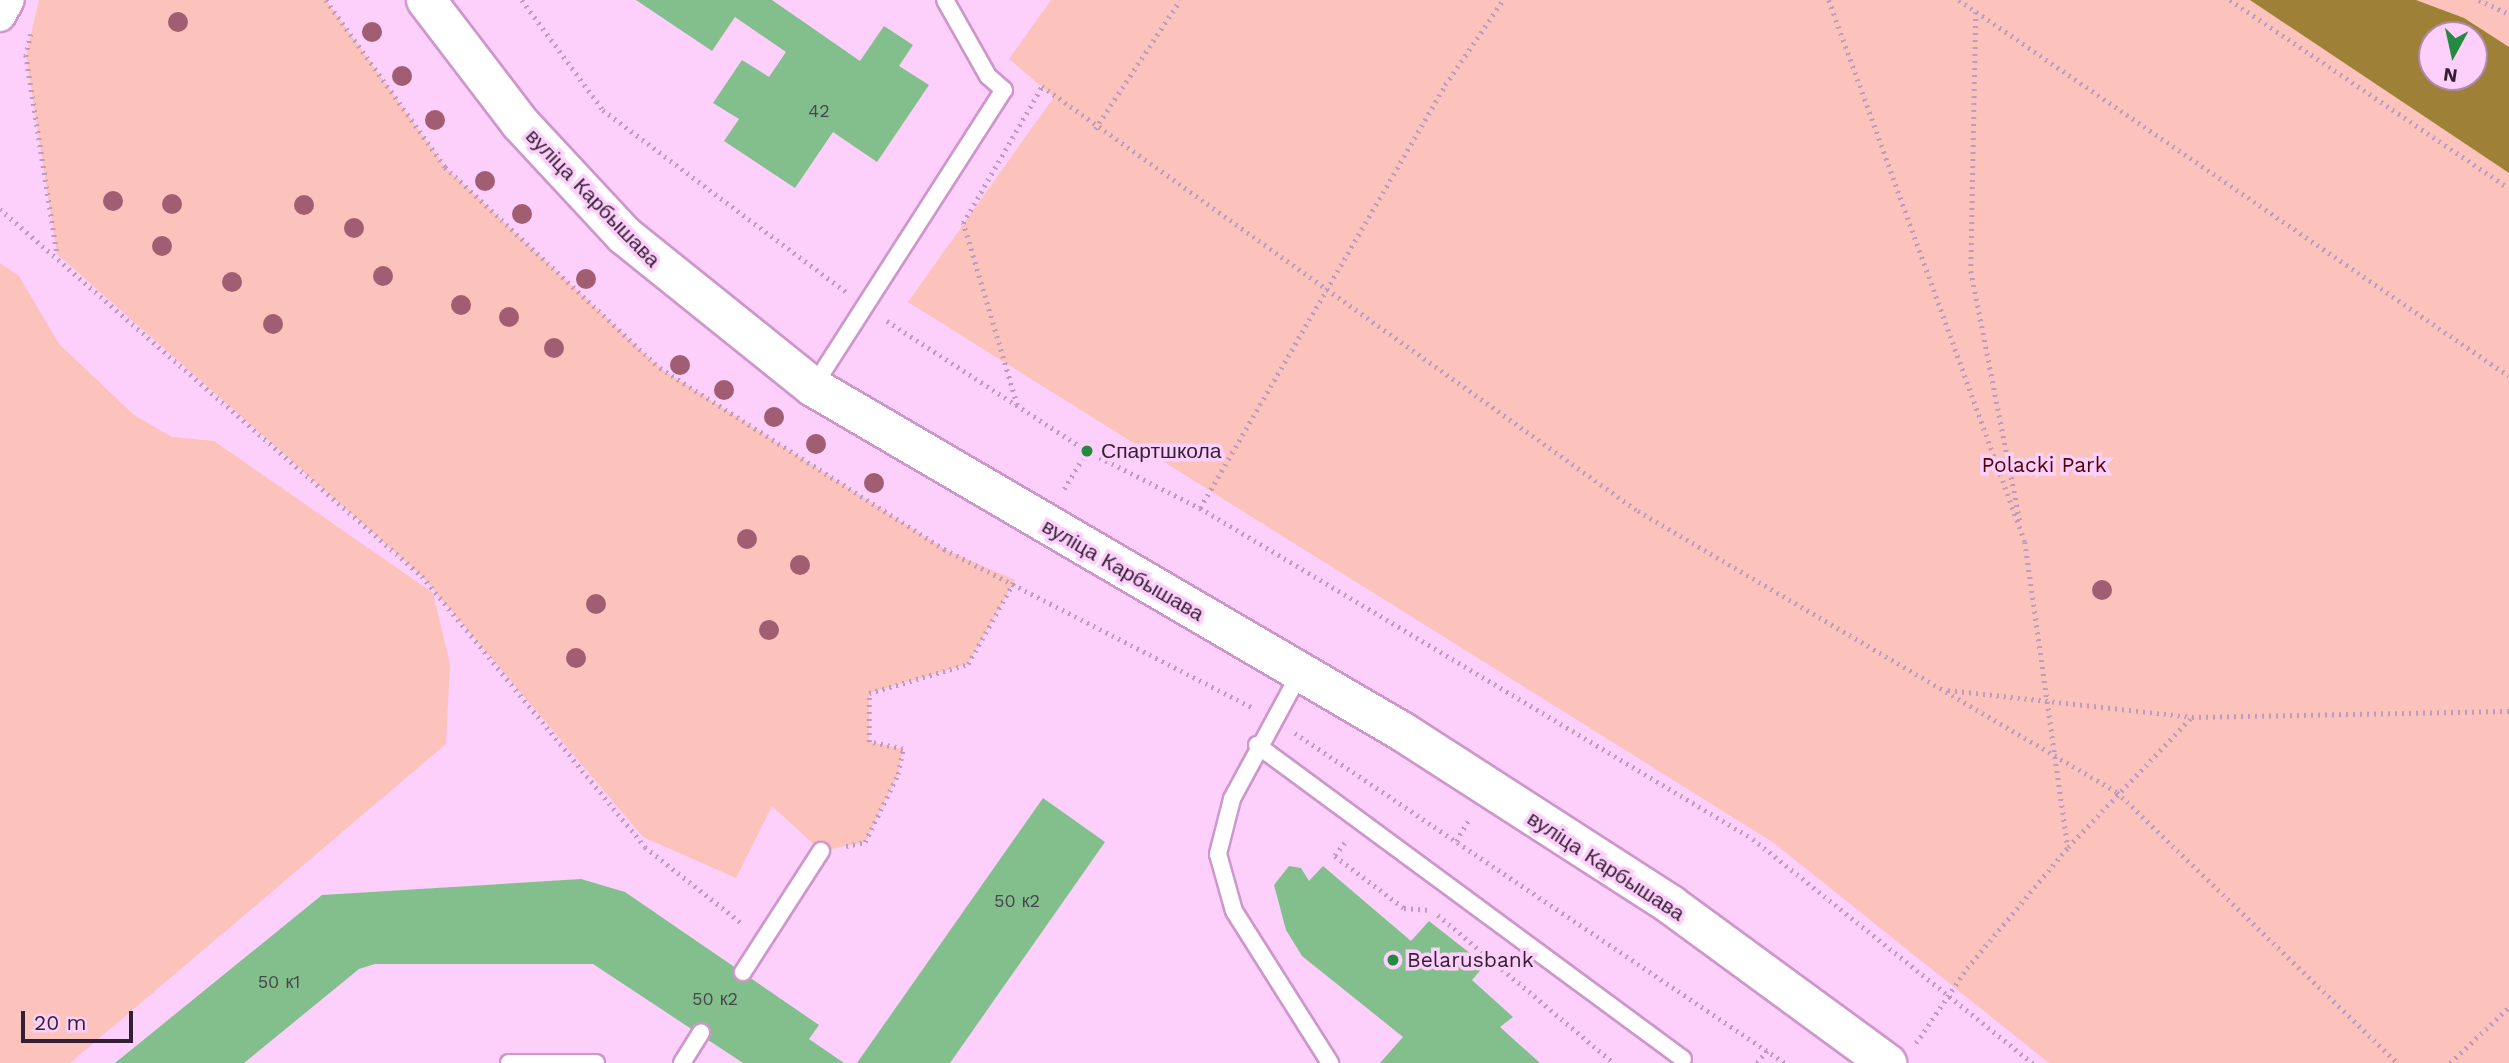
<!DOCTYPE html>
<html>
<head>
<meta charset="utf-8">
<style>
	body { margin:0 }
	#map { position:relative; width:2509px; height:1063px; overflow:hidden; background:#fdcffb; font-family:"Work Sans",sans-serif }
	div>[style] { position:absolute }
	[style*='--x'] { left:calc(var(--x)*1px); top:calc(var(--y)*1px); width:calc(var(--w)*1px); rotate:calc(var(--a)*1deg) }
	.green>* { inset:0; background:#fbc3bb }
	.water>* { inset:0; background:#9e8137 }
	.building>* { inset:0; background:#83bf8c }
	.path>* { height:4.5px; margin-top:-2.25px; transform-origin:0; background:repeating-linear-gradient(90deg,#c09abf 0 2px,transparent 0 7px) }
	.roads { filter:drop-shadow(2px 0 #ce97cb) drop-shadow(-2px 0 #ce97cb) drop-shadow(0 2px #ce97cb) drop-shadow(0 -2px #ce97cb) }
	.lane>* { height:16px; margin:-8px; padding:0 8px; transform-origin:8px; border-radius:8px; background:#fff }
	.street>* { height:30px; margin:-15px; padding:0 15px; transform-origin:15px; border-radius:15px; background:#fff }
	.secondary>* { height:38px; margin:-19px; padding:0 19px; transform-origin:19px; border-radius:19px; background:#fff }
	.trees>* { width:20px; height:20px; margin:-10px; border-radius:50%; background:#a15d72 }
	.dots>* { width:19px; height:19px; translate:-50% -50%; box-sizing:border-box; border:4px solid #fdcffb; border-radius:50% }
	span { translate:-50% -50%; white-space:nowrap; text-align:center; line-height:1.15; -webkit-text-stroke:7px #fdcffb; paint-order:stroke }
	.number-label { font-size:18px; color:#48474a }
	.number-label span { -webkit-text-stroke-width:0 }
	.street-label { font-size:21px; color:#341f34 }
	.poi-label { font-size:21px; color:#341f34 }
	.left { translate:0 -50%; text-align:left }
	.park-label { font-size:21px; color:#550001 }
	.north { position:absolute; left:2418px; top:21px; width:70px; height:70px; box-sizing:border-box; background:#fdcffb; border:2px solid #ad89ab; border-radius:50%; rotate:188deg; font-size:19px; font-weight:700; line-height:28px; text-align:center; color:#341f34 }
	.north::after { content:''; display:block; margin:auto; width:24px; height:32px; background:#248a40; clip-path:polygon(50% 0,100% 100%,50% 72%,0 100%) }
	.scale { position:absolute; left:21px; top:1011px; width:112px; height:32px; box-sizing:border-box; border:4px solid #341f34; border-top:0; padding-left:9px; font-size:21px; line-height:24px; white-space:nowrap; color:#341f34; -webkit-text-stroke:5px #fdcffb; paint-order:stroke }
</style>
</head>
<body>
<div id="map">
	<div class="green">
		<div style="clip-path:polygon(39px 0,326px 0,445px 167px,660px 368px,944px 549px,1015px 580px,968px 664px,869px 693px,869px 742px,903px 749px,898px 774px,865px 842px,821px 851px,772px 806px,736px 878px,643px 837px,422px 576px,57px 254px,26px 56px)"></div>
		<div style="clip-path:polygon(evenodd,1051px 0,2509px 0,2509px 1063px,2049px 1063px,1774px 843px,908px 302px,1054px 97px,1009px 59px,1051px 0,2432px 35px,2474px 35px,2474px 77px,2432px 77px,2432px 35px)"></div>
		<div style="clip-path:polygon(0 263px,19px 276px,59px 344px,134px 415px,172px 437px,214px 441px,433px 593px,450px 664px,446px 744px,70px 1063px,0 1063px)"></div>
	</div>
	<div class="water">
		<div style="clip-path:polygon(evenodd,2250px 0,2416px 0,2464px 18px,2509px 47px,2509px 173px,2250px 0,2432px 35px,2474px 35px,2474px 77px,2432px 77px,2432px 35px)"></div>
	</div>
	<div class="building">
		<div style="clip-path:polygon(636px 0,772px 0,860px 61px,884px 26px,913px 45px,899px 66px,929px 85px,877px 162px,833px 132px,795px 188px,724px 141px,739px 119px,713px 103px,742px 60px,769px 77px,786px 52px,735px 17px,712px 51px)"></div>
		<div style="clip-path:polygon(1043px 798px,1105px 842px,950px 1063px,857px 1063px)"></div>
		<div style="clip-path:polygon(1289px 866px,1301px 868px,1309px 881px,1323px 866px,1411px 941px,1429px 921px,1485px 965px,1472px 980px,1513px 1017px,1500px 1027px,1540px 1063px,1380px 1063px,1403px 1037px,1302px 956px,1286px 930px,1274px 885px)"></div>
		<div style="clip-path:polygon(581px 879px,625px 892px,819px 1025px,809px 1039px,844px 1063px,743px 1063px,593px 964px,375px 964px,359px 969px,244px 1063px,115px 1063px,322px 895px)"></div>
	</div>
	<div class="path">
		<div style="--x:326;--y:0;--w:205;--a:54.5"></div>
		<div style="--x:445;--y:167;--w:294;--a:43.1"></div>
		<div style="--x:660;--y:368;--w:337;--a:32.5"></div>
		<div style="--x:944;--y:549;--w:346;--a:27.2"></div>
		<div style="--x:522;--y:0;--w:137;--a:53.6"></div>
		<div style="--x:603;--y:110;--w:304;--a:36.8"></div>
		<div style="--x:1829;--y:0;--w:576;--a:70.12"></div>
		<div style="--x:2025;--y:542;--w:308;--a:82"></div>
		<div style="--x:1959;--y:0;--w:666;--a:34.36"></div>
		<div style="--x:2230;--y:0;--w:336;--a:34"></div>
		<div style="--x:2479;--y:0;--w:33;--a:25"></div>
		<div style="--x:1976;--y:12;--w:259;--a:91.1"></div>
		<div style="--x:1971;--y:271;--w:254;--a:78.9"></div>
		<div style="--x:31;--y:34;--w:22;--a:103"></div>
		<div style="--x:26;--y:55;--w:200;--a:81.1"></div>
		<div style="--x:1095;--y:129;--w:154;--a:-56.6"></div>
		<div style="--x:0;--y:209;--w:559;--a:41.01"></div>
		<div style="--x:422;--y:576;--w:351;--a:50.5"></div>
		<div style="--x:645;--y:847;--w:125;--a:38.2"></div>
		<div style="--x:887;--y:321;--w:239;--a:33"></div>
		<div style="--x:1087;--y:451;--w:127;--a:26.8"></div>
		<div style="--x:1200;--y:508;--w:644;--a:30.9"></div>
		<div style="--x:1753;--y:839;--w:359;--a:38.7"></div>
		<div style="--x:1017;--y:405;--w:190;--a:-106.5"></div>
		<div style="--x:963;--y:223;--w:158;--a:-60"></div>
		<div style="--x:1042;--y:86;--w:732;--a:35.49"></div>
		<div style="--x:1638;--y:511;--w:555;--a:30.4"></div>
		<div style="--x:2117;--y:792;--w:390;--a:44"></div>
		<div style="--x:1064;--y:489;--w:44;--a:-58.8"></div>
		<div style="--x:1200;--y:508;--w:489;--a:-59.9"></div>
		<div style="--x:1445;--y:85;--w:103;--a:-55.7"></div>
		<div style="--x:1948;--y:690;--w:245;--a:6.3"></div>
		<div style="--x:1295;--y:733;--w:591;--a:33.96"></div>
		<div style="--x:1456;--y:841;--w:27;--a:-59"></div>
		<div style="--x:1345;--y:843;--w:16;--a:128"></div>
		<div style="--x:1335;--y:856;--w:86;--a:37"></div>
		<div style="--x:1404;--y:908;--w:27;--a:4"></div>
		<div style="--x:846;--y:846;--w:19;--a:-12"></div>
		<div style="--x:865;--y:842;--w:76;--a:-64.1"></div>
		<div style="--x:898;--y:774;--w:25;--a:-79"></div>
		<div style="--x:903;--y:749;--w:35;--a:-168"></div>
		<div style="--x:869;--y:742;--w:49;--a:-90"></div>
		<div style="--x:869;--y:693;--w:103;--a:-16.3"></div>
		<div style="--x:968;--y:664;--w:96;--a:-60.8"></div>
		<div style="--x:1438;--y:915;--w:230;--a:40.1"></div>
		<div style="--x:1916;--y:1043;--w:91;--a:-55.8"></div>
		<div style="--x:1967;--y:968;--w:158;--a:-50.1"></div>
		<div style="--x:2068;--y:847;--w:180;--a:-46.4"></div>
		<div style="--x:2192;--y:717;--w:317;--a:-1.1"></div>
		<div style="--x:1757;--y:1063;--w:18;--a:-52"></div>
		<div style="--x:2450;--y:1063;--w:81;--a:-43.5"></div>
	</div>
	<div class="roads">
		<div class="lane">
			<div style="--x:813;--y:387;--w:353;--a:-57.3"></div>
			<div style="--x:1004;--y:90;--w:21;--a:-139"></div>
			<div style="--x:988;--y:76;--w:87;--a:-119.5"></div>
			<div style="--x:1300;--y:673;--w:143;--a:118.4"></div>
			<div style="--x:1232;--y:799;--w:57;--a:104.3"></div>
			<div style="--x:1218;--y:854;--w:59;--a:74.3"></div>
			<div style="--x:1234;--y:911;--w:180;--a:57.7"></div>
			<div style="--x:1257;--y:745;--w:529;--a:36.39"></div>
			<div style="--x:743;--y:972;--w:144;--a:-57.2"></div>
			<div style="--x:509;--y:1063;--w:87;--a:0"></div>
			<div style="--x:682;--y:1063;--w:36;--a:-58"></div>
		</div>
		<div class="street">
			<div style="--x:0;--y:16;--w:18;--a:-61"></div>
		</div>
		<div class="secondary">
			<div style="--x:426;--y:0;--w:155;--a:52.6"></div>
			<div style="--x:520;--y:123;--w:153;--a:47.1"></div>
			<div style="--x:624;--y:235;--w:243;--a:38.8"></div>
			<div style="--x:813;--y:387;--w:683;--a:30.32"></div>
			<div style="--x:1403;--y:732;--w:319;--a:32.8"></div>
			<div style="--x:1671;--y:905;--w:268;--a:36.2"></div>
		</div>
	</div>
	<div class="trees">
		<div style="left:178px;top:22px"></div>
		<div style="left:372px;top:32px"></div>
		<div style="left:402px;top:76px"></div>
		<div style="left:435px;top:120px"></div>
		<div style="left:485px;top:181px"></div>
		<div style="left:113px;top:201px"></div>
		<div style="left:172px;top:204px"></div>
		<div style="left:304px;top:205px"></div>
		<div style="left:522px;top:214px"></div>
		<div style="left:354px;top:228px"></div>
		<div style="left:162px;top:246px"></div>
		<div style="left:383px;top:276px"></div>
		<div style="left:586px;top:279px"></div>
		<div style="left:232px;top:282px"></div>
		<div style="left:461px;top:305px"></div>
		<div style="left:509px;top:317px"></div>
		<div style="left:273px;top:324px"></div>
		<div style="left:554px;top:348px"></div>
		<div style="left:680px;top:365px"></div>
		<div style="left:724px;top:390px"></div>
		<div style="left:774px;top:417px"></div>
		<div style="left:816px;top:444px"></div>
		<div style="left:874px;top:483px"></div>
		<div style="left:747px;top:539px"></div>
		<div style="left:800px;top:565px"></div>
		<div style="left:2102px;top:590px"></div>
		<div style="left:596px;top:604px"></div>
		<div style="left:769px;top:630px"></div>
		<div style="left:576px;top:658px"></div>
	</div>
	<div class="dots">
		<div style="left:1087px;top:451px;background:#248a40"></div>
		<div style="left:1393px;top:960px;background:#248a40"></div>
	</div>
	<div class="number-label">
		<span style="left:819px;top:111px">42</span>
		<span style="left:1017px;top:901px">50 к2</span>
		<span style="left:279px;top:982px">50 к1</span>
		<span style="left:715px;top:999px">50 к2</span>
	</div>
	<div class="street-label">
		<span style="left:593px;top:198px;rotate:46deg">вуліца Карбышава</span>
		<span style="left:1123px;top:570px;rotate:30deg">вуліца Карбышава</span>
		<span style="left:1606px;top:866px;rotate:33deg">вуліца Карбышава</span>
	</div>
	<div class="poi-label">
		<span class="left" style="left:1101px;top:451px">Спартшкола</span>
		<span class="left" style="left:1407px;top:960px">Belarusbank</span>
	</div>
	<div class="park-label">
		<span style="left:2044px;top:465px">Polacki Park</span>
	</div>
	<div class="north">N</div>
	<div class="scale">20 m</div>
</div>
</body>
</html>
